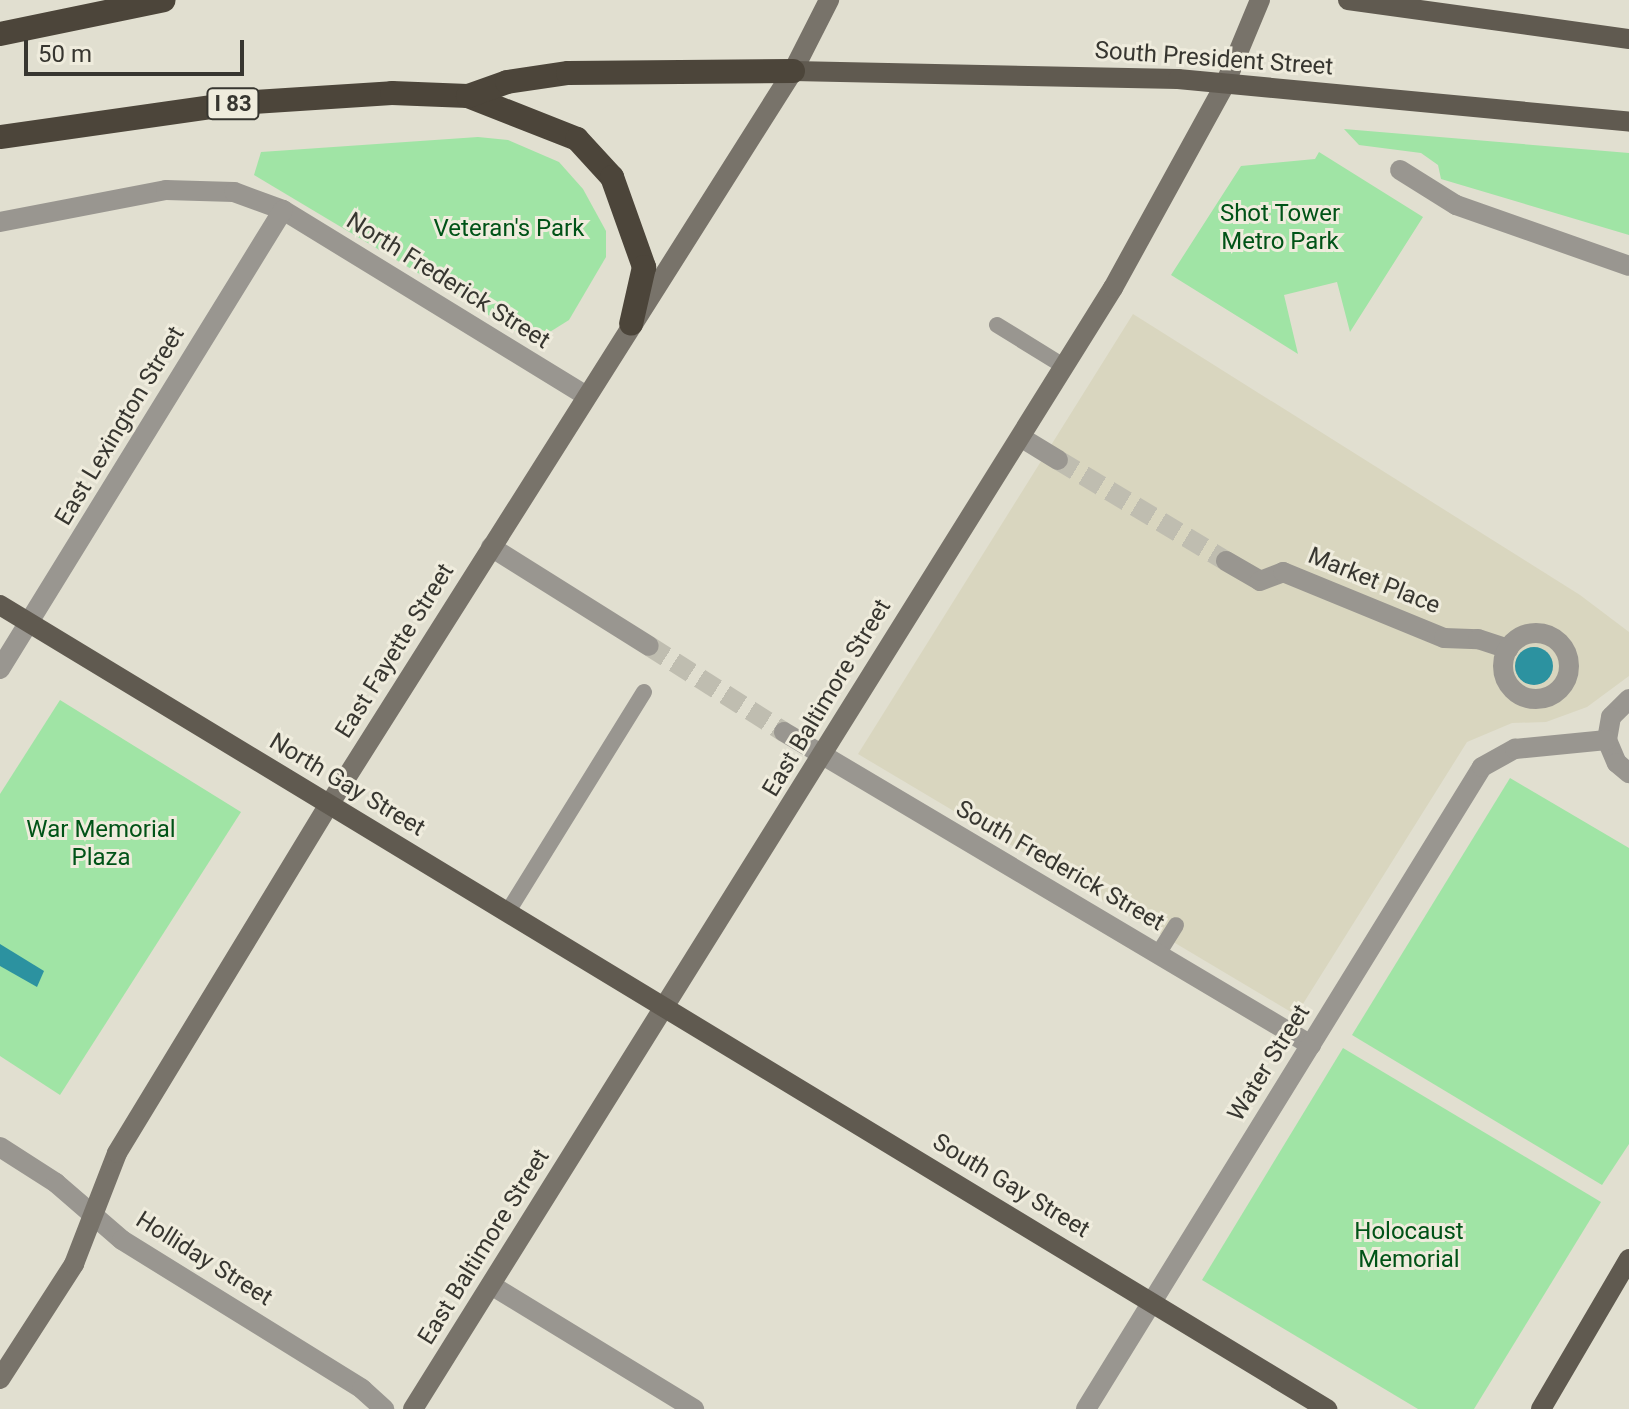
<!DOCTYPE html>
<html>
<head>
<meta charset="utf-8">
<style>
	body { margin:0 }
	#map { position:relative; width:1629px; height:1409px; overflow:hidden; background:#e1dfd0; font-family:Roboto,sans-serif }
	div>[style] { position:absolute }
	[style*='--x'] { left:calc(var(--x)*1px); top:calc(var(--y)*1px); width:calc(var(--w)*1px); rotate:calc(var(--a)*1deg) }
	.built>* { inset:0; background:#d9d6bf }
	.green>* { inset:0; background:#a0e4a5 }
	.water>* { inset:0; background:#2c92a0 }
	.round { border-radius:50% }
	.street-tunnel>* { height:20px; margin-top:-10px; transform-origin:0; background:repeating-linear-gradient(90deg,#bfbdb0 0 20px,transparent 0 30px) }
	.lane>* { height:16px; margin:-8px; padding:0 8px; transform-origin:8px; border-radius:8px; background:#999690 }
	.street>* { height:20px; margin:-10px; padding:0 10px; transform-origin:10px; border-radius:10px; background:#999690 }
	.street>.ring { margin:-10px; padding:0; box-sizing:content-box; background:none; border:20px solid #999690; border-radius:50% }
	.secondary>* { height:20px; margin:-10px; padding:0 10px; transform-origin:10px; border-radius:10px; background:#78736a }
	.primary>* { height:20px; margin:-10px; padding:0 10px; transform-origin:10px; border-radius:10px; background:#605a50 }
	.highway>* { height:24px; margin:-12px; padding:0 12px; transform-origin:12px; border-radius:12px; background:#4c453a }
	span { translate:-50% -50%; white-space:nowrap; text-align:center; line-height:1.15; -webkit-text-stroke:6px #efecdd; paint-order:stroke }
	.shield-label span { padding:2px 6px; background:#efecdd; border:2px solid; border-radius:6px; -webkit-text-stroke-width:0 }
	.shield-label { font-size:22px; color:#373630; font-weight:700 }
	.street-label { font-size:24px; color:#373630 }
	.park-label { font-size:24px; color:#005317 }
	.scale { position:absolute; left:24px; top:40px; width:220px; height:36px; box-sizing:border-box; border:4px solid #373630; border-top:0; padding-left:10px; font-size:24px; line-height:28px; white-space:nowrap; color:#373630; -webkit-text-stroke:6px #efecdd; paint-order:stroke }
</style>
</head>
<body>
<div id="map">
	<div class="built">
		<div style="clip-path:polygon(1133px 314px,1580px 595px,1629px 632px,1629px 676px,1587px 707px,1546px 722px,1512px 723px,1467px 742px,1296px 1015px,858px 754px)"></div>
	</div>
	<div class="green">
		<div style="clip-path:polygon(1344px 129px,1629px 153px,1629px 235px,1441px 179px,1438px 165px,1421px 153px,1359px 145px)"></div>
		<div style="clip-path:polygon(478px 137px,508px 140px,559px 162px,583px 189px,606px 231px,606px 257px,569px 320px,545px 335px,515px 331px,254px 175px,261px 152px)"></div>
		<div style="clip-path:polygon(1319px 152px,1423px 217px,1350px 332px,1337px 282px,1284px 295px,1298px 354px,1171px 275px,1241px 166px,1315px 159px)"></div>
		<div style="clip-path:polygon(60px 700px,241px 812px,60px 1095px,0 1056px,0 794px)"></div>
		<div style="clip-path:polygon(1510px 778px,1629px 848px,1629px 1144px,1602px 1185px,1352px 1035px)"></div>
		<div style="clip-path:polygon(1343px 1048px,1601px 1202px,1474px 1409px,1418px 1409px,1202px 1280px)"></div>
	</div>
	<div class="water">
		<div class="round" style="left:1515px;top:647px;width:38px;height:38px"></div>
		<div style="clip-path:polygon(0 944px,44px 971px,37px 987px,0 966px)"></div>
	</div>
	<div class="street-tunnel">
		<div style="--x:1058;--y:460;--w:196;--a:31"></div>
		<div style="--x:649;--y:646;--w:160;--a:32.5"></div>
	</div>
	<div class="lane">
		<div style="--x:997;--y:325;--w:80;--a:31.7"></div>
		<div style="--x:507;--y:913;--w:260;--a:-58.2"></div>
		<div style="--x:1158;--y:954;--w:34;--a:-58"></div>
	</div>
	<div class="street">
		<div style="--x:1400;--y:170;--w:66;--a:32"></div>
		<div style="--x:1456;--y:205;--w:183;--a:19.4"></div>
		<div style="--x:0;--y:222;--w:169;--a:-10.9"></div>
		<div style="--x:166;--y:190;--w:68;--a:1.7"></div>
		<div style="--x:234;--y:192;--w:52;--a:20.2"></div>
		<div style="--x:283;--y:210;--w:356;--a:31.5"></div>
		<div style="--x:1022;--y:438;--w:42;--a:31.4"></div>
		<div style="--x:491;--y:547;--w:186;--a:32.1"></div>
		<div style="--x:1226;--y:561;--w:39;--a:30"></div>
		<div style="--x:1260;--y:581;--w:25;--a:-21"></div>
		<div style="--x:1283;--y:572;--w:174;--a:22.3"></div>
		<div style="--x:1444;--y:638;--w:34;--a:2"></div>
		<div style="--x:1478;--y:639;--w:32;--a:18"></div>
		<div class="ring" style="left:1503px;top:633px;width:46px;height:46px"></div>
		<div style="--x:0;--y:669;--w:539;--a:-58.34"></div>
		<div style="--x:1629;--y:699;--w:25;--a:135"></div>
		<div style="--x:1611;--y:717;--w:23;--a:100"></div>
		<div style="--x:1607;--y:740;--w:25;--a:67"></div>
		<div style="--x:1617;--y:763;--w:16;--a:40"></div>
		<div style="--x:784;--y:732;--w:613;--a:30.71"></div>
		<div style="--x:0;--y:1147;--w:67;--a:32.7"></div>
		<div style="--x:56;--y:1183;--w:87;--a:40.8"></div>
		<div style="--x:122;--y:1240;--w:282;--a:31.8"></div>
		<div style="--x:362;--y:1389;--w:30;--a:42"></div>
		<div style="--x:491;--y:1285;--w:238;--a:31.4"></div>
		<div style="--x:1086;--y:1409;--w:754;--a:-58.33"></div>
		<div style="--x:1482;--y:767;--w:38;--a:-29"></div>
		<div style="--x:1515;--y:749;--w:92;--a:-5.6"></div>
	</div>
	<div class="secondary">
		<div style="--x:0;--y:1379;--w:137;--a:-57.2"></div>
		<div style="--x:74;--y:1264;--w:119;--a:-68.8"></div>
		<div style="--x:117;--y:1153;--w:407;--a:-58.7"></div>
		<div style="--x:329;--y:805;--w:868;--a:-57.7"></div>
		<div style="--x:793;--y:71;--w:80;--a:-63.1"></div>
		<div style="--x:413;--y:1409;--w:1322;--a:-58.02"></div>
		<div style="--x:1113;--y:288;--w:233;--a:-61.2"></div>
		<div style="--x:1225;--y:84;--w:91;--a:-67.4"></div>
	</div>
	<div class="primary">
		<div style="--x:1348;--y:0;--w:284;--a:7.9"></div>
		<div style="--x:793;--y:71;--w:385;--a:1.2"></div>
		<div style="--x:1178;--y:79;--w:453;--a:5.4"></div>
		<div style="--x:0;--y:605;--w:1552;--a:31.21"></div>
		<div style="--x:1541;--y:1409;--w:174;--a:-59.6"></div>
	</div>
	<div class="highway">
		<div style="--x:0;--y:34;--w:167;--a:-11.7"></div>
		<div style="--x:468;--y:96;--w:117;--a:21.5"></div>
		<div style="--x:577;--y:139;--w:52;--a:47.4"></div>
		<div style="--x:612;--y:177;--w:96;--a:70.4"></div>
		<div style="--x:644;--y:267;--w:58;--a:102.8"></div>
		<div style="--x:0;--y:137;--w:241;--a:-8.1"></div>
		<div style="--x:239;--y:103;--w:153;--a:-3.7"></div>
		<div style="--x:392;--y:93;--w:76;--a:2.3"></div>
		<div style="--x:468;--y:96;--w:41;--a:-19.7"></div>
		<div style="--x:507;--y:82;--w:62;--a:-8.4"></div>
		<div style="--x:568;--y:73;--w:225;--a:-0.5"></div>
	</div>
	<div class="shield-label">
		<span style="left:233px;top:104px">I 83</span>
	</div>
	<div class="street-label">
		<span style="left:1214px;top:59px;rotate:4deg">South President Street</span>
		<span style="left:448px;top:281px;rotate:32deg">North Frederick Street</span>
		<span style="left:120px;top:426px;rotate:-59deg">East Lexington Street</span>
		<span style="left:1374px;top:581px;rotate:22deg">Market Place</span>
		<span style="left:395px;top:651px;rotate:-58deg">East Fayette Street</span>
		<span style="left:827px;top:698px;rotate:-59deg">East Baltimore Street</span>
		<span style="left:347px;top:785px;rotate:31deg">North Gay Street</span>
		<span style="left:1060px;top:866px;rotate:30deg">South Frederick Street</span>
		<span style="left:1269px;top:1063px;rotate:-58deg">Water Street</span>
		<span style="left:1011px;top:1186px;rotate:31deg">South Gay Street</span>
		<span style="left:484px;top:1247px;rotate:-58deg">East Baltimore Street</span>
		<span style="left:204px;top:1259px;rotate:32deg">Holliday Street</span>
	</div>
	<div class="park-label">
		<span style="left:1280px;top:228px">Shot Tower<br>Metro Park</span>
		<span style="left:509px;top:229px">Veteran's Park</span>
		<span style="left:101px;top:844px">War Memorial<br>Plaza</span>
		<span style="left:1409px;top:1246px">Holocaust<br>Memorial</span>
	</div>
	<div class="scale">50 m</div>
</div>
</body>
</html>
